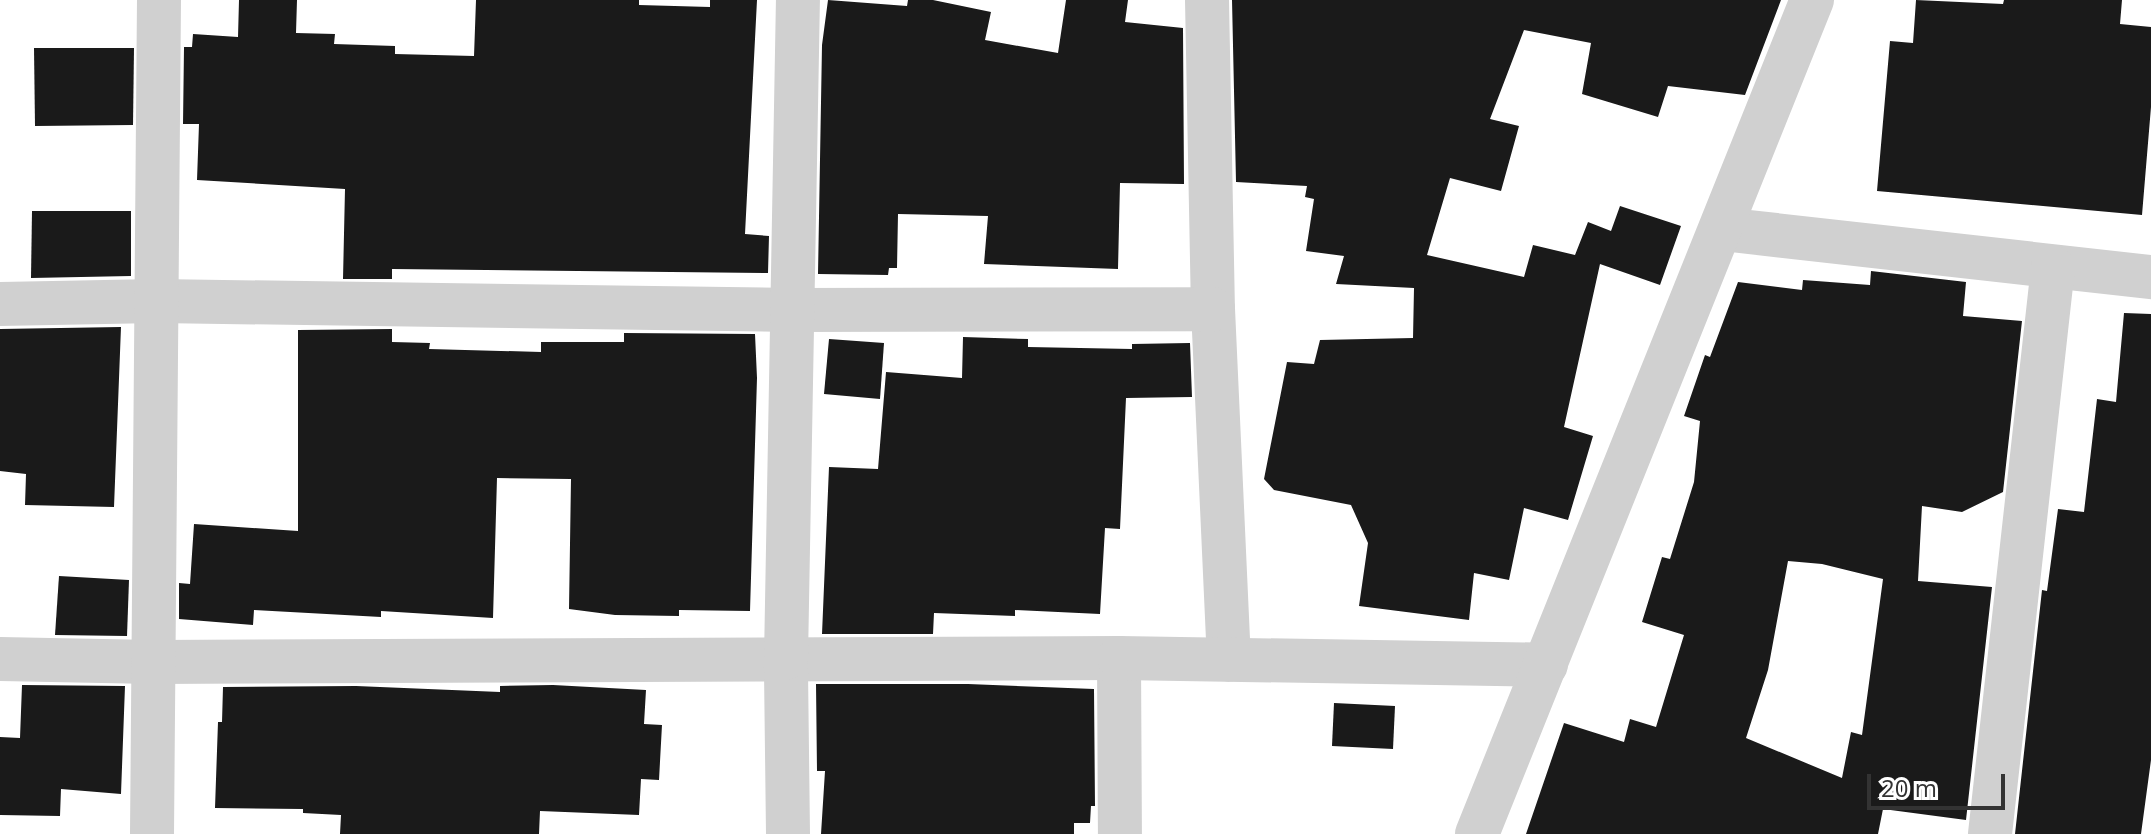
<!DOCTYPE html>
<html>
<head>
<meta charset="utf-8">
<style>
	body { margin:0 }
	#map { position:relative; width:2151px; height:834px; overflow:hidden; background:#fff; font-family:"Open Sans",sans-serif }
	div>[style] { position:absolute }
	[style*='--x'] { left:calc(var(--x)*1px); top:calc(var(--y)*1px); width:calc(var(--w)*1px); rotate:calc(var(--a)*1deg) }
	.building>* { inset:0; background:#1a1a1a }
	.minor>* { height:44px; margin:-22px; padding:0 22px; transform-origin:22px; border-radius:22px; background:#d0d0d0 }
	span { translate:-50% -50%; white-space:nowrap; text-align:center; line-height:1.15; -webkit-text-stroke:8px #fff; paint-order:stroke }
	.scale { position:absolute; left:1867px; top:774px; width:138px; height:36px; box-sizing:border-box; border:4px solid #333; border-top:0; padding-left:10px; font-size:24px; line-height:28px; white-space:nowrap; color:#333; -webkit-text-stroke:6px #fff; paint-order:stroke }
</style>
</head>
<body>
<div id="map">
	<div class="building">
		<div style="clip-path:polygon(239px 0,297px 0,296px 33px,335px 34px,334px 44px,395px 46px,395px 54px,474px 56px,476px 0,639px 0,639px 5px,710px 7px,710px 0,757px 0,745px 234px,769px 236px,768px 273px,392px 269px,392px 279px,343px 279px,345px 189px,197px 180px,199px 124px,183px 124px,184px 47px,192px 47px,193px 34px,238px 37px)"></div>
		<div style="clip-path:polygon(828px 0,907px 6px,908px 0,933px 0,991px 12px,985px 40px,1058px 53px,1066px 0,1128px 0,1125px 22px,1183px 28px,1184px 184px,1120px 183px,1118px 269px,984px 264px,988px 216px,898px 214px,897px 268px,889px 268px,888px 275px,818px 274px,822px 45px)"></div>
		<div style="clip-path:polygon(1232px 0,1781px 0,1745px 95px,1668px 86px,1658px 117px,1582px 94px,1591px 43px,1524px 30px,1490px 119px,1519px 126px,1501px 191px,1450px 178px,1427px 255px,1524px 277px,1533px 245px,1575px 255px,1588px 222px,1611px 231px,1620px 206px,1681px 226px,1660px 285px,1600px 264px,1564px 427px,1593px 436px,1568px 520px,1524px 508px,1509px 580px,1474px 573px,1469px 620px,1359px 606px,1368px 543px,1351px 505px,1274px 490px,1264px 479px,1287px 362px,1314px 364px,1320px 340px,1413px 338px,1414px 288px,1336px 284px,1344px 256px,1306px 251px,1314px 199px,1305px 197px,1307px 186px,1236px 182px)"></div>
		<div style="clip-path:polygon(1916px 0,2003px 4px,2004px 0,2122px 0,2120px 24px,2151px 27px,2151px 107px,2142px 215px,1877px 191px,1890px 41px,1913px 43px)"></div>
		<div style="clip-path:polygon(34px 48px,134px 48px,133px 125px,35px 126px)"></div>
		<div style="clip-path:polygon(32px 211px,131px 211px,131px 276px,31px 278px)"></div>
		<div style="clip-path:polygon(evenodd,1871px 271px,1966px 282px,1963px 316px,2022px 321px,2003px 492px,1962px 512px,1922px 506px,1918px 581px,1992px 587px,1966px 820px,1883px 809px,1878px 834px,1526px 834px,1564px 723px,1624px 742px,1630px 719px,1656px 727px,1684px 635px,1642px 622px,1662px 557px,1670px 559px,1694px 482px,1700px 421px,1684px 416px,1705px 355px,1710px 357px,1738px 282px,1802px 290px,1803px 280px,1870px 285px,1871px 271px,1788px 561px,1822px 564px,1883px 579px,1862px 735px,1851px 732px,1842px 778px,1746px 738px,1768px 670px,1788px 561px)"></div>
		<div style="clip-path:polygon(2124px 313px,2151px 314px,2151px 760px,2141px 834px,2015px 834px,2042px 590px,2047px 591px,2058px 509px,2084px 512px,2097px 399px,2116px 402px)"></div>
		<div style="clip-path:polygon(121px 327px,114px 507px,25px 505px,26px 474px,0 471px,0 329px)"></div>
		<div style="clip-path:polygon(392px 329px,392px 342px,430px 343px,429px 349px,541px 352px,541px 342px,624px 342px,624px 333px,755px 334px,757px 378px,750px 611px,679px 610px,679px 616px,615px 615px,569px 609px,571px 479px,497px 478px,493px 618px,381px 611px,381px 617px,254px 610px,253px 625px,179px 619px,179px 583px,190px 584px,194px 524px,298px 531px,298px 330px)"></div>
		<div style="clip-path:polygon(963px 337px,1028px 339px,1028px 347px,1132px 349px,1132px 344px,1190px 343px,1192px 397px,1126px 398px,1120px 529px,1105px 528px,1100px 614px,1015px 610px,1015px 616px,934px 613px,933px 634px,822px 634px,829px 467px,878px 469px,886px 372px,962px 378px)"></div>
		<div style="clip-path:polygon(829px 339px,884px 343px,880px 399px,824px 394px)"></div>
		<div style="clip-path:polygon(59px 576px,129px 580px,127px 636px,55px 635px)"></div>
		<div style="clip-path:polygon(816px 684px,968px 684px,1094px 689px,1095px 806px,1091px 806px,1090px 823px,1074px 823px,1074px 834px,821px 834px,825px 771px,817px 771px)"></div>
		<div style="clip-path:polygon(22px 685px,125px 686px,121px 794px,61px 789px,60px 816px,0 815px,0 737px,20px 738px)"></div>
		<div style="clip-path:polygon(553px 685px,646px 690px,644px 724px,662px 725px,659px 780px,641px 779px,639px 815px,540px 811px,539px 834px,340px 834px,341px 815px,303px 813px,303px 809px,215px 808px,218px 722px,222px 722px,223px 687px,356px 686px,500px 692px,500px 686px)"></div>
		<div style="clip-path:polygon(1334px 703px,1395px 706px,1393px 749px,1332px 746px)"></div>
	</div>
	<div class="minor">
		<div style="--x:1207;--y:0;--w:309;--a:88.9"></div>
		<div style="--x:1213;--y:309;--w:351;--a:87.4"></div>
		<div style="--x:1722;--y:229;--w:432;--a:6.4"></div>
		<div style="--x:0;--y:304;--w:157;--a:-1.1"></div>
		<div style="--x:157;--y:301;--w:636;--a:0.81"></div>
		<div style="--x:793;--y:310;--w:420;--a:-0.1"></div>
		<div style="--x:1119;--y:658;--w:176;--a:89.7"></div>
		<div style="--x:0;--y:659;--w:153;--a:1.1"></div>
		<div style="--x:153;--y:662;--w:966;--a:-0.24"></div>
		<div style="--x:1119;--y:658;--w:427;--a:0.9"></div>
		<div style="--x:152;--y:834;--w:834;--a:-89.52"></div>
		<div style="--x:788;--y:834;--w:176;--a:-90.7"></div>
		<div style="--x:786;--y:658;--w:658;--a:-88.96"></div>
		<div style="--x:1477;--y:834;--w:899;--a:-68.12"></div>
		<div style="--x:1990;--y:834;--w:570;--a:-83.66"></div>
	</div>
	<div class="scale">20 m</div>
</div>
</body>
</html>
